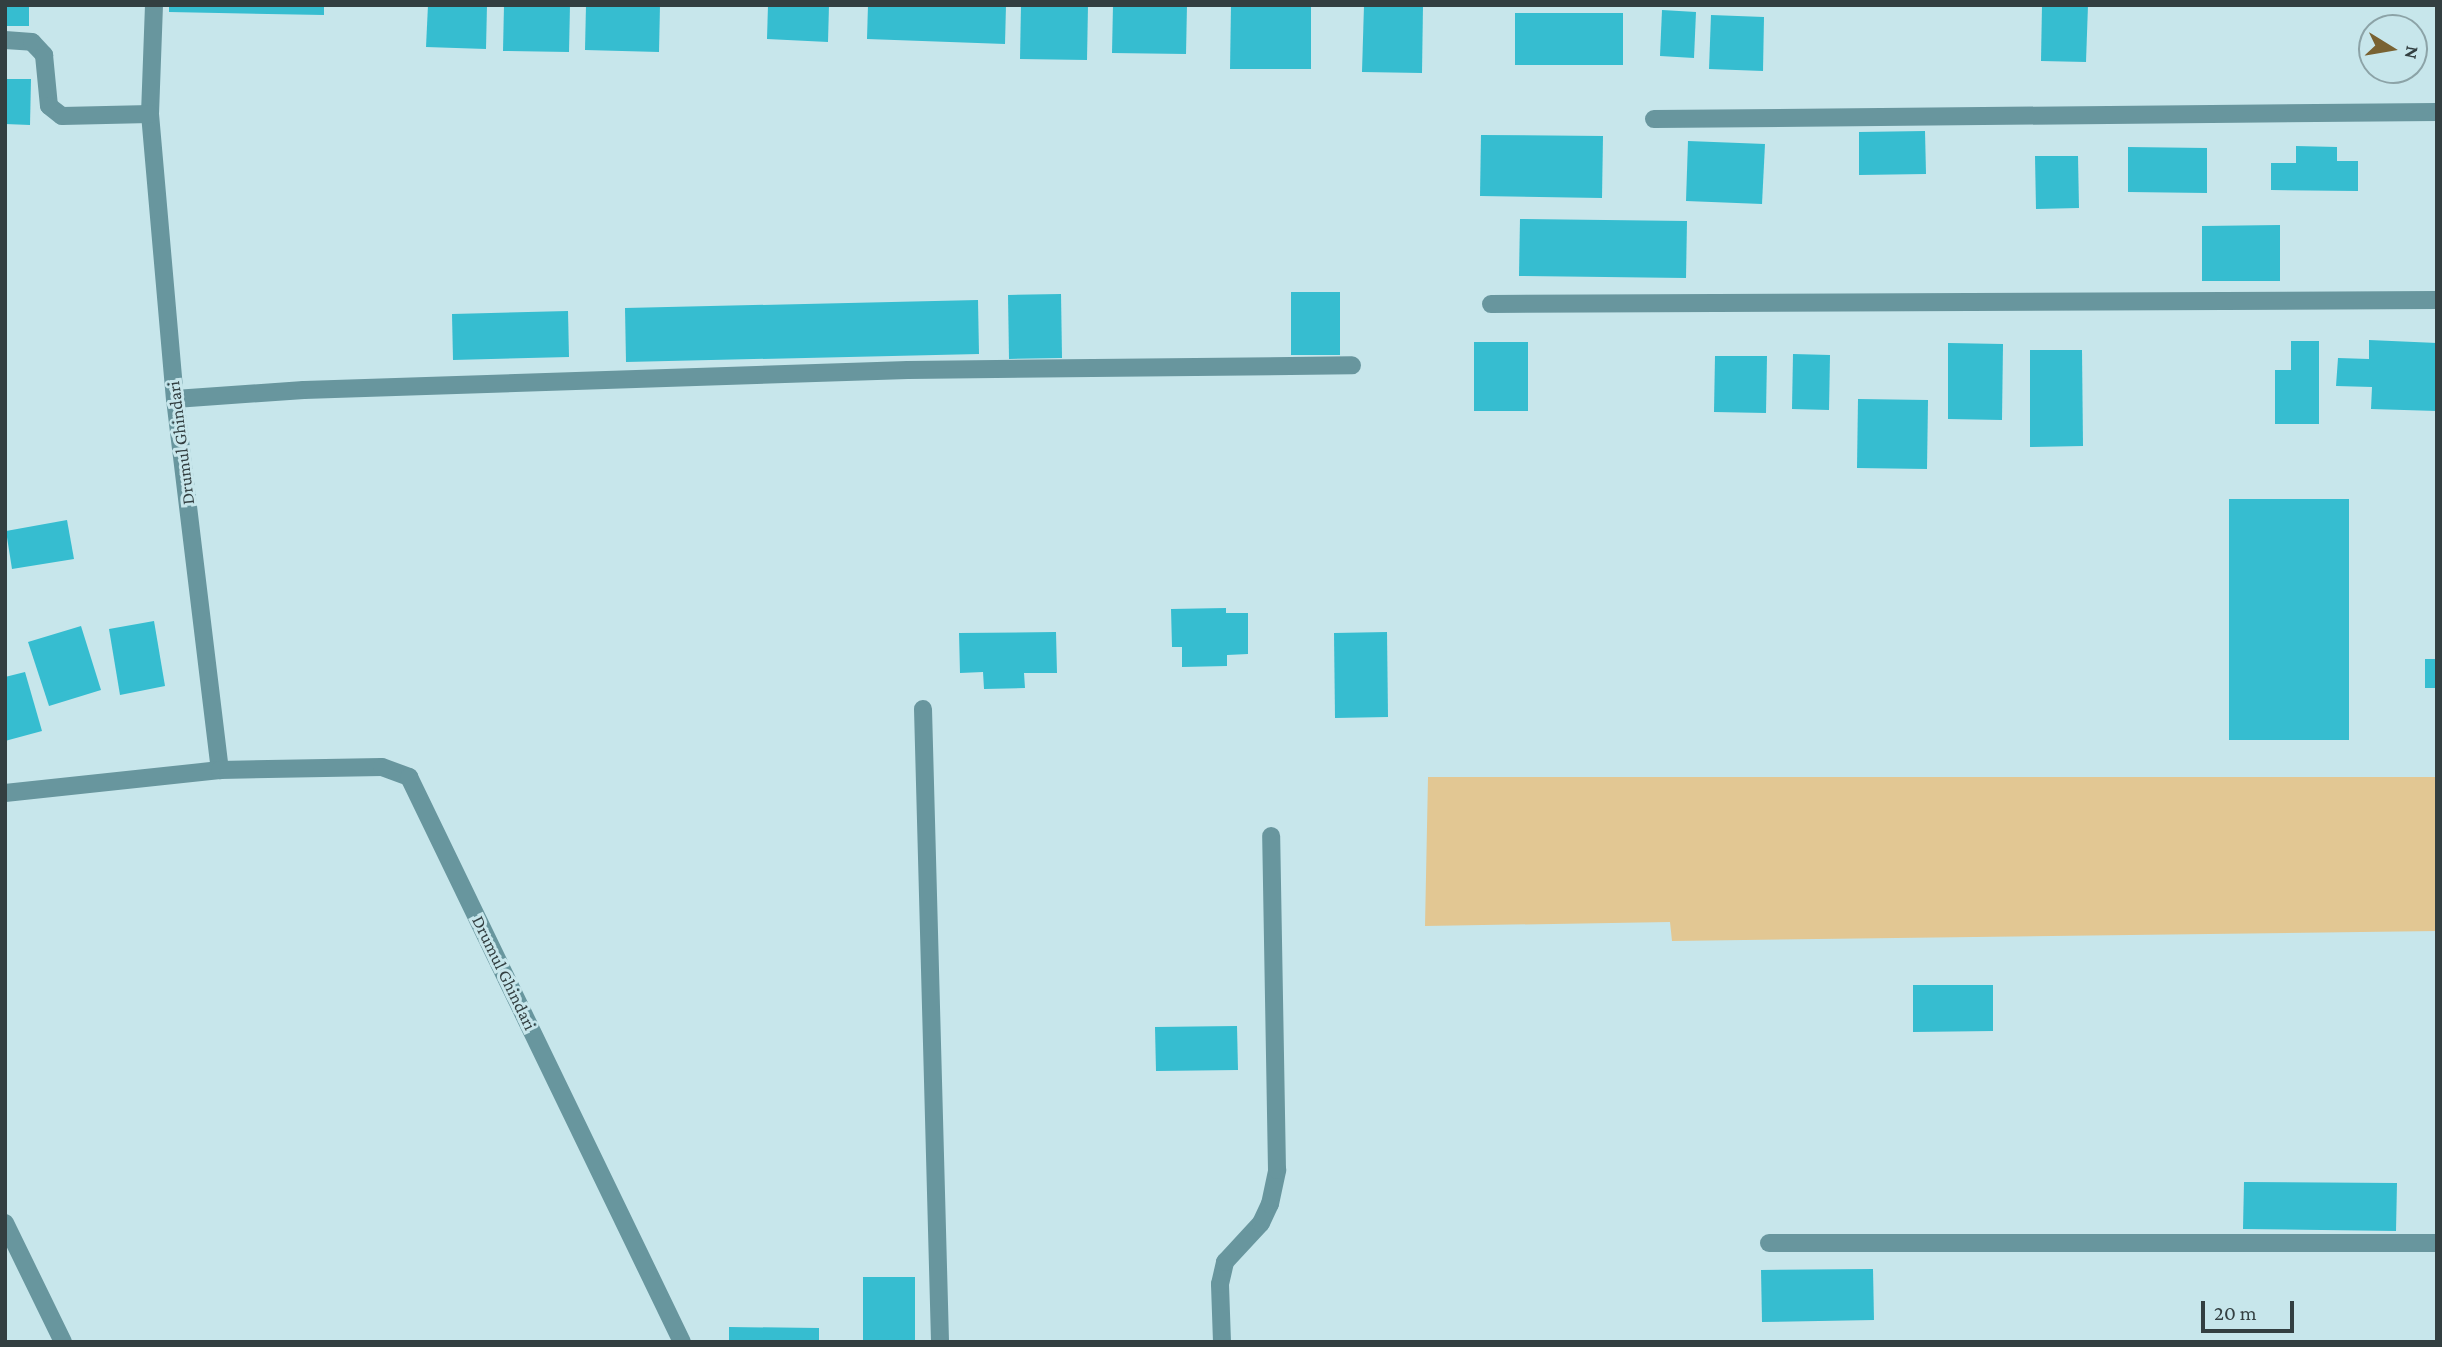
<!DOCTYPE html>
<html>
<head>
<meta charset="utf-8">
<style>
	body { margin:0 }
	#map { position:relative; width:2442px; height:1347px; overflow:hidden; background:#c7e6eb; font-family:"Crimson Pro",serif }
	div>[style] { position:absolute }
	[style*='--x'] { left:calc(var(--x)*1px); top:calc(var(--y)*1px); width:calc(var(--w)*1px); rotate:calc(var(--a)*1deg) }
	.green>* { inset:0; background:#e2c793 }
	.building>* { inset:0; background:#36bdd0 }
	.minor>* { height:18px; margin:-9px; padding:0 9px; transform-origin:9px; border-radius:9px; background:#68969e }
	span { translate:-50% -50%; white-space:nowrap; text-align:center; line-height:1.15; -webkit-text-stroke:6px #c7e6eb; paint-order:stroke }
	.street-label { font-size:18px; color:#333f41 }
	.frame { position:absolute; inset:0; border:7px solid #333f41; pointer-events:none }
	.north { position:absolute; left:2358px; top:14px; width:70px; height:70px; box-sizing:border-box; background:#c7e6eb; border:2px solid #8ca3a7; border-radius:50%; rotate:101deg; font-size:19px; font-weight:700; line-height:28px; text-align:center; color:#333f41 }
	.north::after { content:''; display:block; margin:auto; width:24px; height:32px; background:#796232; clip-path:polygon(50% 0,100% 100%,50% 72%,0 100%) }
	.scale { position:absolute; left:2201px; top:1301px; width:93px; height:32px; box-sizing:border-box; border:4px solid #333f41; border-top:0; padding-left:9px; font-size:21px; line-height:24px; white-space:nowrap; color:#333f41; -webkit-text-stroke:5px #c7e6eb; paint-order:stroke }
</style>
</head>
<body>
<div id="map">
	<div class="green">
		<div style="clip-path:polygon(1428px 777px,2437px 777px,2437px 931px,1672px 941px,1670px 922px,1425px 926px)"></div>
	</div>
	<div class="building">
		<div style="clip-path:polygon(5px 5px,29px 5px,29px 26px,5px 26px)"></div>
		<div style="clip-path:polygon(169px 5px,324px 5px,324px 15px,169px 12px)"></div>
		<div style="clip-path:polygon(428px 5px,487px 5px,486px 49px,426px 47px)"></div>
		<div style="clip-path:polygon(504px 5px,570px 5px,569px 52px,503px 51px)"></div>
		<div style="clip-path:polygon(586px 5px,660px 5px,659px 52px,585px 50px)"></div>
		<div style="clip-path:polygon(768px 5px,829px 5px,828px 42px,767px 39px)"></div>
		<div style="clip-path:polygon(868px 5px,1006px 5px,1005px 44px,867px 39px)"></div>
		<div style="clip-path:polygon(1021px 5px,1088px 5px,1087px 60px,1020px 59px)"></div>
		<div style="clip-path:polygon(1113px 5px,1187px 5px,1186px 54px,1112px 53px)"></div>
		<div style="clip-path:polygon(1231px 5px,1311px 5px,1311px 69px,1230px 69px)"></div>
		<div style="clip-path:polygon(1364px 5px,1423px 5px,1422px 73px,1362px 72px)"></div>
		<div style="clip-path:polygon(2042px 5px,2088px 5px,2086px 62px,2041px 61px)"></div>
		<div style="clip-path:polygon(1662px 10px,1696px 12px,1694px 58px,1660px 56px)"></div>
		<div style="clip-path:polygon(1515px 13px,1623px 13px,1623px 65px,1515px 65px)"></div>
		<div style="clip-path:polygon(1711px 15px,1764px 17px,1763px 71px,1709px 69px)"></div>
		<div style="clip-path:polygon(5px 79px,31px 79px,30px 125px,5px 124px)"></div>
		<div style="clip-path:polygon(1925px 131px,1926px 174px,1859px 175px,1859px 132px)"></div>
		<div style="clip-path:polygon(1481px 135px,1603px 136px,1602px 198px,1480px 196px)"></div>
		<div style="clip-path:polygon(1688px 141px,1765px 144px,1762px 204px,1686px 201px)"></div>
		<div style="clip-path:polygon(2296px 146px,2337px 147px,2337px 161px,2358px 161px,2358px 191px,2271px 190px,2271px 163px,2296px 163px)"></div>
		<div style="clip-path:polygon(2128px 147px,2207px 148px,2207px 193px,2128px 192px)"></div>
		<div style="clip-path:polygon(2035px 156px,2078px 156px,2079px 208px,2036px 209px)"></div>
		<div style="clip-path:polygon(1520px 219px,1687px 221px,1686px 278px,1519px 276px)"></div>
		<div style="clip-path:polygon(2280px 225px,2280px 281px,2202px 281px,2202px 226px)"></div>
		<div style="clip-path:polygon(1291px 292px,1340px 292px,1340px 355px,1291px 355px)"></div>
		<div style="clip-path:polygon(1061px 294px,1062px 358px,1009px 359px,1008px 295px)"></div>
		<div style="clip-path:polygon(978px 300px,979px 354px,626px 362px,625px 308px)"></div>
		<div style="clip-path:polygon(568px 311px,569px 357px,453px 360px,452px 314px)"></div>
		<div style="clip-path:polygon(2369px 340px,2437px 343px,2437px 411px,2371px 409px,2372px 387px,2336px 386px,2338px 358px,2369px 359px)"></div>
		<div style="clip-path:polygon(2291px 341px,2319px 341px,2319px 424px,2275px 424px,2275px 370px,2291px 370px)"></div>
		<div style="clip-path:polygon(1474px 342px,1528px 342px,1528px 411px,1474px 411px)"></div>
		<div style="clip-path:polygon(1948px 343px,2003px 344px,2002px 420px,1948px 419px)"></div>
		<div style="clip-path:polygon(2030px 350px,2082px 350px,2083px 446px,2030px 447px)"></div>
		<div style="clip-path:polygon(1793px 354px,1830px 355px,1829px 410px,1792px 409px)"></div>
		<div style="clip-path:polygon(1715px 356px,1767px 356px,1766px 413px,1714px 412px)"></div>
		<div style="clip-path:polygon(1858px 399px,1928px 400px,1927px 469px,1857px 468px)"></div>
		<div style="clip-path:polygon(2229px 499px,2349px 499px,2349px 740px,2229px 740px)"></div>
		<div style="clip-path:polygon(67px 520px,74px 559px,12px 569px,6px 531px)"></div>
		<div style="clip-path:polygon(1226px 608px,1226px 613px,1248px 613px,1248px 654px,1227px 655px,1227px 666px,1182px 667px,1182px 647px,1172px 647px,1171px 609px)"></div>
		<div style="clip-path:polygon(154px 621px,165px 686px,120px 695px,109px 629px)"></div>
		<div style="clip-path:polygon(81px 626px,101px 690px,49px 706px,28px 642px)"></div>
		<div style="clip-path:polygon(1056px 632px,1057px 673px,1024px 673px,1025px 688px,984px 689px,983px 672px,960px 673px,959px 633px)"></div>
		<div style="clip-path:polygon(1387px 632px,1388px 717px,1335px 718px,1334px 633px)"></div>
		<div style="clip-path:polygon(2425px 659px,2437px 659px,2437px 688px,2425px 688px)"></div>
		<div style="clip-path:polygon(25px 672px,42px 731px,5px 741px,5px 677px)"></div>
		<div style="clip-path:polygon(1913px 985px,1993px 985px,1993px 1031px,1913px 1032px)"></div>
		<div style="clip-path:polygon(1237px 1026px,1238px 1070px,1156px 1071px,1155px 1027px)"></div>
		<div style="clip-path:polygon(2244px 1182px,2397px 1183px,2396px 1231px,2243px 1229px)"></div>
		<div style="clip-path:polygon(1873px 1269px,1874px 1320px,1762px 1322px,1761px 1270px)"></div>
		<div style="clip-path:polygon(863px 1277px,915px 1277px,915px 1342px,863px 1342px)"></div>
		<div style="clip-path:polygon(729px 1327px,819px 1328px,819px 1342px,729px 1342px)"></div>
	</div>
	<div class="minor">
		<div style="--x:154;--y:5;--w:109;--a:92.1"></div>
		<div style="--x:150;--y:114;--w:286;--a:85"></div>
		<div style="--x:175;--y:399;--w:374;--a:83.1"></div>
		<div style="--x:5;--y:40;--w:27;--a:4"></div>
		<div style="--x:32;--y:42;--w:18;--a:47"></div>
		<div style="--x:44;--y:55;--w:51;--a:84.4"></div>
		<div style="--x:49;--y:106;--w:16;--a:38"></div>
		<div style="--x:62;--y:116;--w:88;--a:-1.3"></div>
		<div style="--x:1654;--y:119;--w:783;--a:-0.51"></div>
		<div style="--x:1491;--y:304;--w:946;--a:-0.24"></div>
		<div style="--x:175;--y:399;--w:129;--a:-4"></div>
		<div style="--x:304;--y:390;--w:604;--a:-1.9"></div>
		<div style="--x:908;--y:370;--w:444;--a:-0.6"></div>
		<div style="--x:923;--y:709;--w:633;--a:88.46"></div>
		<div style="--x:5;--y:793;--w:216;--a:-6.1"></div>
		<div style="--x:220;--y:770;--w:162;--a:-1.1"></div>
		<div style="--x:382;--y:767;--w:29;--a:20"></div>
		<div style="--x:409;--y:777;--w:627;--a:64.21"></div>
		<div style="--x:5;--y:1223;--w:132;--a:64"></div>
		<div style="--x:1769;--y:1243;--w:668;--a:0"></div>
		<div style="--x:1222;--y:1342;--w:58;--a:-92"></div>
		<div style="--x:1220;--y:1284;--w:23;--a:-77"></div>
		<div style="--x:1225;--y:1262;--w:53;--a:-47.3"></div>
		<div style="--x:1261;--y:1223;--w:21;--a:-65"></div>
		<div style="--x:1270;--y:1204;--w:35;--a:-78"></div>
		<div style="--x:1277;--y:1170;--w:334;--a:-91"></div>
	</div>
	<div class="street-label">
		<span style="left:181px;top:443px;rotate:-97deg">Drumul Ghindari</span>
		<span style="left:504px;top:973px;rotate:64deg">Drumul Ghindari</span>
	</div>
	<div class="frame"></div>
	<div class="north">N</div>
	<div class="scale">20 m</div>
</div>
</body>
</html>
